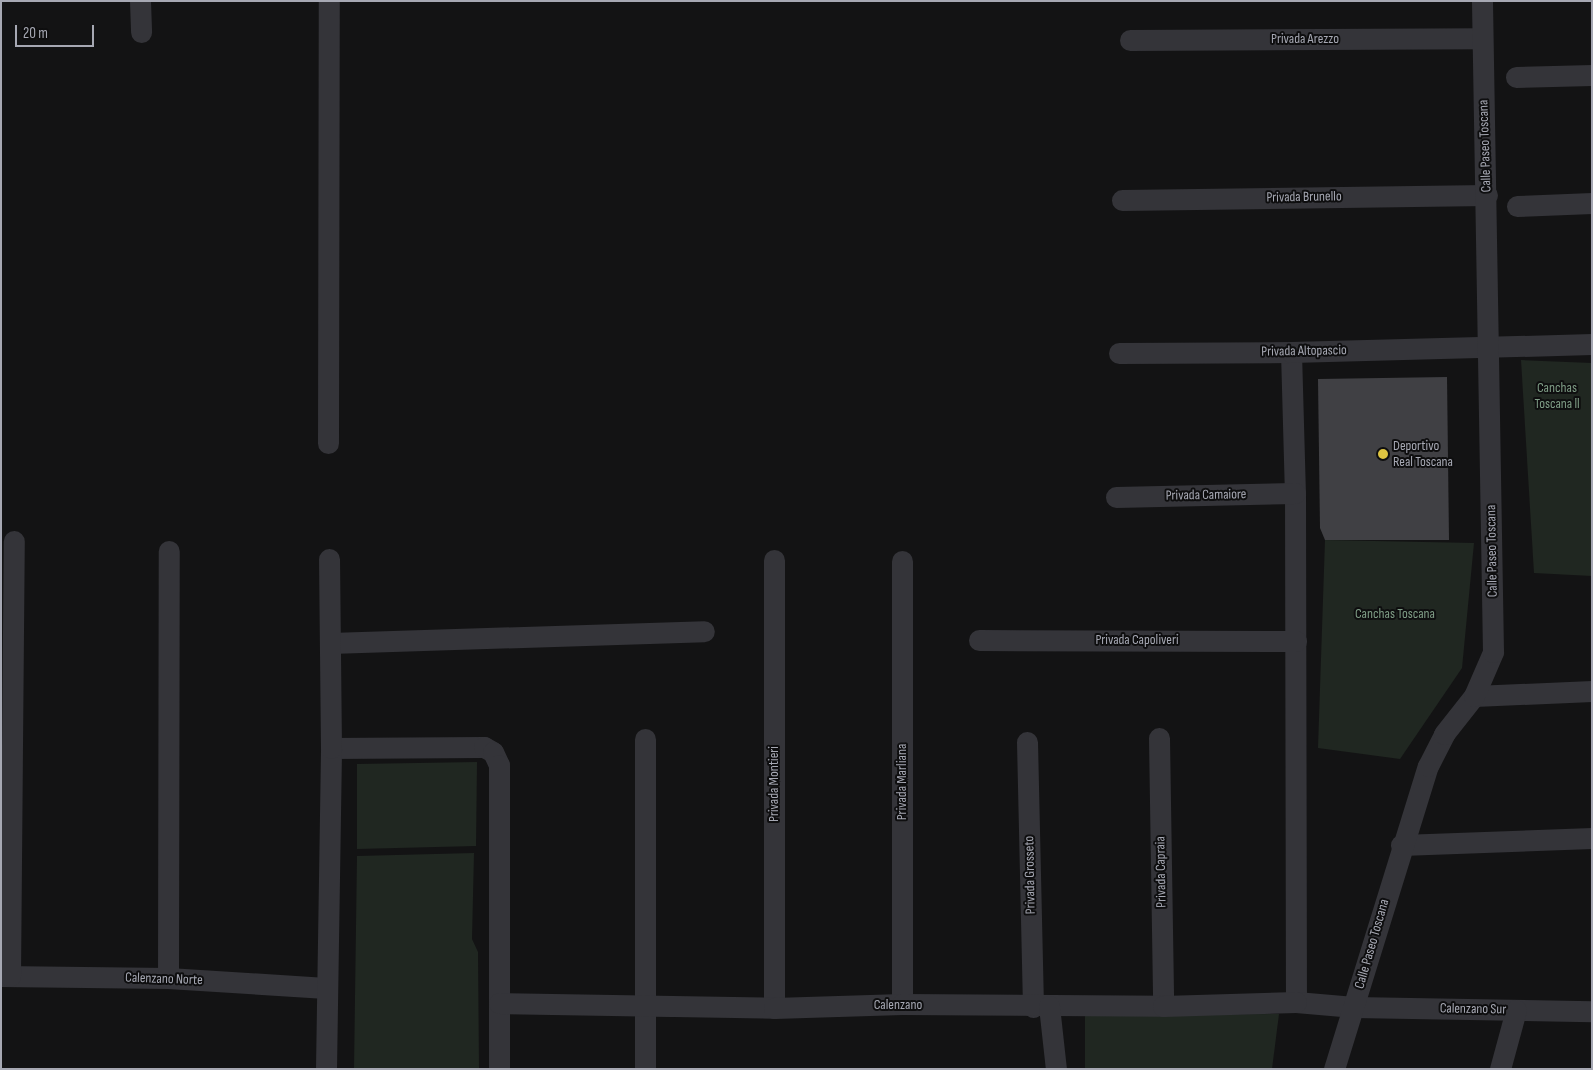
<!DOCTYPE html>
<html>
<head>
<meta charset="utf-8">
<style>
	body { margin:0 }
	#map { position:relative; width:1593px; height:1070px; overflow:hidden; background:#131314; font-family:"Sofia Sans Condensed",sans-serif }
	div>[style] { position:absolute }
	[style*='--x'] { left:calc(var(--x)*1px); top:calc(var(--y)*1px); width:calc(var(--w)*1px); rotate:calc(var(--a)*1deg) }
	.green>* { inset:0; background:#202721 }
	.building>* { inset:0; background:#404044 }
	.minor>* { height:21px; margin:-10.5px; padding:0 10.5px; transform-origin:10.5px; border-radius:10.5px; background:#343439 }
	.dots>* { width:14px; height:14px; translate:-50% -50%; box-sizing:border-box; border:2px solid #0e0e0f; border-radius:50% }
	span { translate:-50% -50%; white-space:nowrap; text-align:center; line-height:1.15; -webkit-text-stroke:4px #0e0e0f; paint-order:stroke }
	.street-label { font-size:14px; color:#a6a8b3 }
	.park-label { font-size:14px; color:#7f9d86 }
	.poi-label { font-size:14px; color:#a6a8b3 }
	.left { translate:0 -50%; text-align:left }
	.frame { position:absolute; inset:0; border:2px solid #a6a8b3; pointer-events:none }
	.scale { position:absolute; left:15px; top:25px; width:79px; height:22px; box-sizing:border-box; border:2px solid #a6a8b3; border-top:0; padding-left:6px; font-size:15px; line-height:18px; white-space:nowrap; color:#a6a8b3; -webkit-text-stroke:4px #0e0e0f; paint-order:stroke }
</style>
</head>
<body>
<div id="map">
	<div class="green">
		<div style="clip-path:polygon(1521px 360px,1592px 363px,1592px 576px,1534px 573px)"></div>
		<div style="clip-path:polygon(1325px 540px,1474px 543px,1462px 668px,1400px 759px,1318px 748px)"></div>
		<div style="clip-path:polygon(477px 762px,476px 846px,357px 849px,357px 764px)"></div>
		<div style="clip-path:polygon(474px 853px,472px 939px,478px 952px,479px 1069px,354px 1069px,357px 856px)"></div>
		<div style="clip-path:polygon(1279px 1014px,1272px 1069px,1085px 1069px,1085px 1015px)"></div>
	</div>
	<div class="building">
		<div style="clip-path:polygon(1447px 377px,1449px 540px,1325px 540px,1320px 528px,1318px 379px)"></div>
	</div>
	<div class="minor">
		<div style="--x:140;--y:1;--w:31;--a:88"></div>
		<div style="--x:1130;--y:40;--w:351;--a:-0.3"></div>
		<div style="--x:1516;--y:77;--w:76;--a:-1.5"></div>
		<div style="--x:1122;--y:200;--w:365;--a:-0.8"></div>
		<div style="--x:1517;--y:206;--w:75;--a:-2.3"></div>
		<div style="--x:1291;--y:352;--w:141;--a:88.4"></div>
		<div style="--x:1295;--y:493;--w:509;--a:89.89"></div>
		<div style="--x:1296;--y:1002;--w:58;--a:4.9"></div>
		<div style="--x:1354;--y:1007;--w:238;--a:1"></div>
		<div style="--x:1119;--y:353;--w:172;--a:-0.3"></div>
		<div style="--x:1291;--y:352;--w:301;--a:-1.5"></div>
		<div style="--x:328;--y:443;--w:442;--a:-89.9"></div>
		<div style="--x:1116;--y:497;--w:179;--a:-1.3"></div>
		<div style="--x:774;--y:560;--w:448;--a:90"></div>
		<div style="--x:902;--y:561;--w:443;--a:90"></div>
		<div style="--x:979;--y:640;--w:317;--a:0.2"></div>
		<div style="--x:330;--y:643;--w:374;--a:-1.8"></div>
		<div style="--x:1474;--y:696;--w:118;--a:-2.4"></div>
		<div style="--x:1159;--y:738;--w:268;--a:89.1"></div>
		<div style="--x:645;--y:739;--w:330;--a:90"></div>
		<div style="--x:1027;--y:742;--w:265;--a:88.7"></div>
		<div style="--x:331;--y:748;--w:153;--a:-0.4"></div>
		<div style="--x:484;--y:747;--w:10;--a:29"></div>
		<div style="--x:493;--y:752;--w:14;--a:65"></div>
		<div style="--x:499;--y:765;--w:304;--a:90"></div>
		<div style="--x:1401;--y:845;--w:191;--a:-2.1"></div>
		<div style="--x:1;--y:976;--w:167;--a:0.7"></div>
		<div style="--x:168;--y:978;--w:158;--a:3.6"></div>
		<div style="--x:10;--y:976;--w:435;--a:-89.5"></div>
		<div style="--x:168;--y:978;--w:427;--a:-89.9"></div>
		<div style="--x:499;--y:1003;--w:275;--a:1"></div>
		<div style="--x:774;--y:1008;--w:128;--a:-1.8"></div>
		<div style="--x:902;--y:1004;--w:261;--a:0.4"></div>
		<div style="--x:1163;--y:1006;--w:133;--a:-1.7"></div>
		<div style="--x:1049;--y:1006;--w:63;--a:83.7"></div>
		<div style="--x:326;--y:1069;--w:321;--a:-89.1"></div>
		<div style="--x:331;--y:748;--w:189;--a:-90.6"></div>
		<div style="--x:1334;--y:1069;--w:317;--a:-72.8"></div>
		<div style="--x:1428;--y:766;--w:36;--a:-63"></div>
		<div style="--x:1444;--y:734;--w:48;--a:-51.7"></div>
		<div style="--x:1474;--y:696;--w:48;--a:-66.6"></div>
		<div style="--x:1493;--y:652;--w:651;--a:-90.97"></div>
		<div style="--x:1500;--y:1069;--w:61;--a:-74.8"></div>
	</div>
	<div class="dots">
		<div style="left:1383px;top:454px;background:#dec441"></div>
	</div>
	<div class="street-label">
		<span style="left:1305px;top:39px">Privada Arezzo</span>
		<span style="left:1485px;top:146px;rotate:-92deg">Calle Paseo Toscana</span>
		<span style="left:1304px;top:197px;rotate:-1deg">Privada Brunello</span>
		<span style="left:1304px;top:351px;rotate:-1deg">Privada Altopascio</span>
		<span style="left:1206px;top:495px;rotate:-1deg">Privada Camaiore</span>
		<span style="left:1492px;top:551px;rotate:-91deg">Calle Paseo Toscana</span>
		<span style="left:1137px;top:640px">Privada Capoliveri</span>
		<span style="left:902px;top:782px;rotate:-90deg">Privada Marliana</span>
		<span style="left:774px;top:784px;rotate:-90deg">Privada Montieri</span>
		<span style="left:1161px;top:872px;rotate:-91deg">Privada Capraia</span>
		<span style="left:1030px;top:875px;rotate:-91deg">Privada Grosseto</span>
		<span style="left:1372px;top:944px;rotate:-74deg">Calle Paseo Toscana</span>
		<span style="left:164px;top:979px;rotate:2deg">Calenzano Norte</span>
		<span style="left:898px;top:1005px">Calenzano</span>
		<span style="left:1473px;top:1009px;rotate:1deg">Calenzano Sur</span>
	</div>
	<div class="park-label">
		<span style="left:1557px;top:396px">Canchas<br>Toscana ll</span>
		<span style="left:1395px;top:614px">Canchas Toscana</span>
	</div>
	<div class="poi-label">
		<span class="left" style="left:1393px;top:454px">Deportivo<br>Real Toscana</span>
	</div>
	<div class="frame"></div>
	<div class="scale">20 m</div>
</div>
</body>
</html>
